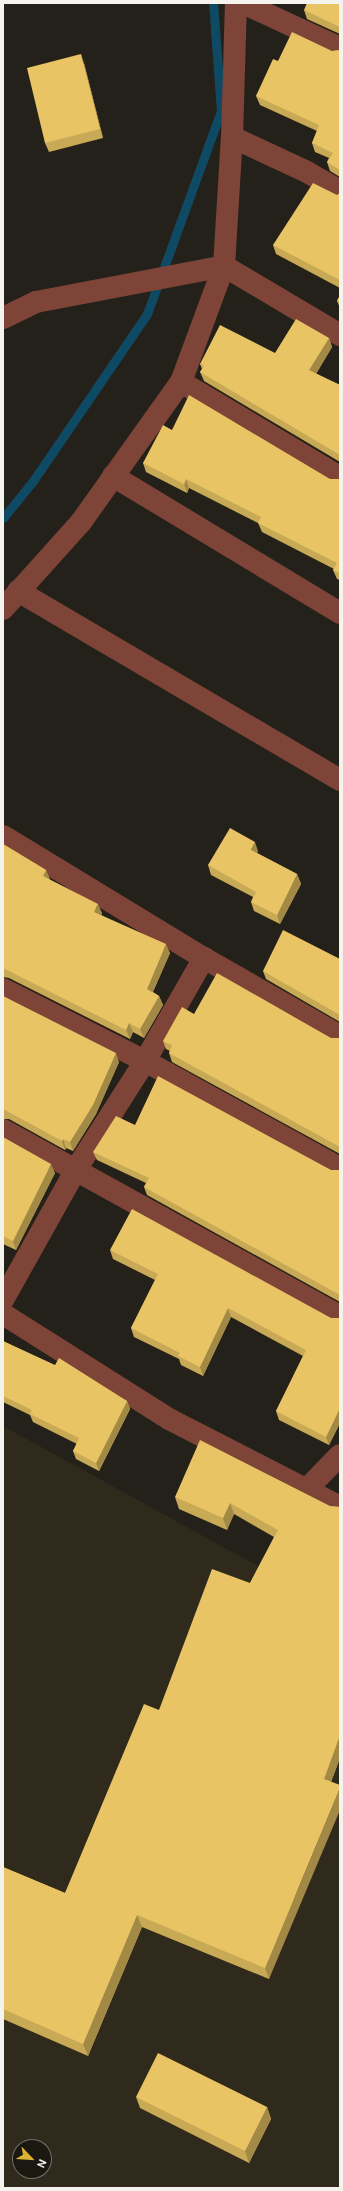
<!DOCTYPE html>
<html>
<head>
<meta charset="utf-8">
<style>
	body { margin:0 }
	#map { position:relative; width:343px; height:2191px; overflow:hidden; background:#24211a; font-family:Ubuntu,sans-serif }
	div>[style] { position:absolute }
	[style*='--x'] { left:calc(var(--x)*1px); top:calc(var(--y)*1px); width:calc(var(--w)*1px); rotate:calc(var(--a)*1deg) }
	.built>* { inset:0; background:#302a1d }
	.stream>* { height:9px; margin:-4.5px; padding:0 4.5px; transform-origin:4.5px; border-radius:4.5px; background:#0f4a65 }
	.street>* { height:22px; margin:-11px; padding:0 11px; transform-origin:11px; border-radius:11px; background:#7d4437 }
	.wall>* { inset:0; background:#c8a956 }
	.shaded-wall>* { inset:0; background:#a38946 }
	.building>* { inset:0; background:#e9c464 }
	span { translate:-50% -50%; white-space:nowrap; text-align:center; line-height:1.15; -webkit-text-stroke:4px #1b1811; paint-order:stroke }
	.frame { position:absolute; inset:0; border:4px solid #f5f3ee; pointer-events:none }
	.north { position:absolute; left:12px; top:2139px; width:40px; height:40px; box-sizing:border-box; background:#1b1811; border:1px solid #727069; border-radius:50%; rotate:115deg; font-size:11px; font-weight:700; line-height:16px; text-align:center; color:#f5f3ee }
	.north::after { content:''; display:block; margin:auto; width:14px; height:18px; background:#dbb233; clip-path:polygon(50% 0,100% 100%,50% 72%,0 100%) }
</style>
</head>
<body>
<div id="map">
	<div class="built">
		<div style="clip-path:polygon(evenodd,3px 1426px,340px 1611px,340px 2188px,3px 2188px,3px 1426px,20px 2147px,44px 2147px,44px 2171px,20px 2171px,20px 2147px)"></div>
	</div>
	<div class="stream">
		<div style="--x:3;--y:518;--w:48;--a:-51"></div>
		<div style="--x:33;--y:481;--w:202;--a:-55.7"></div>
		<div style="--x:147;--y:314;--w:216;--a:-70"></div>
		<div style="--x:221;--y:111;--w:108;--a:-94.2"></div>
	</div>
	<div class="street">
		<div style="--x:243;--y:3;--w:107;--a:24.9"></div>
		<div style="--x:232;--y:137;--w:83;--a:25"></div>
		<div style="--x:307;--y:172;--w:38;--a:30"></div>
		<div style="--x:3;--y:318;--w:37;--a:-26"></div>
		<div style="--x:36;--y:302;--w:191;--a:-10.8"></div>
		<div style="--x:224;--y:266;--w:135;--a:30.7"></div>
		<div style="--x:181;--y:382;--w:185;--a:30.9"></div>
		<div style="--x:113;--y:476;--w:265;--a:31.1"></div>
		<div style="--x:18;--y:591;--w:373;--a:30.4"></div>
		<div style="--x:3;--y:609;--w:117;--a:-48.1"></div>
		<div style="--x:81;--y:522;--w:172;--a:-54.5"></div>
		<div style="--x:181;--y:382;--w:124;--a:-69.7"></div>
		<div style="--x:224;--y:266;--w:129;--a:-86.5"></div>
		<div style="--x:232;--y:137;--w:134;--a:-88.3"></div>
		<div style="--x:3;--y:836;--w:235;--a:31.3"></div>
		<div style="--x:204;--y:958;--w:157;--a:29.8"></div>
		<div style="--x:3;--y:989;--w:159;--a:26.9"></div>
		<div style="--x:145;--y:1061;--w:222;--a:28.8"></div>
		<div style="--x:3;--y:1130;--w:385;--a:28.9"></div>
		<div style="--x:3;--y:1300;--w:148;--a:-60.8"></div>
		<div style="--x:75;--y:1171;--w:130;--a:-57.5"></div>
		<div style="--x:145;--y:1061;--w:119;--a:-60.2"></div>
		<div style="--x:3;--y:1314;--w:196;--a:32.3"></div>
		<div style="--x:169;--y:1419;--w:192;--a:27.2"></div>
		<div style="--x:307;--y:1489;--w:47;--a:-45.9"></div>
	</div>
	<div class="wall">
		<div style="clip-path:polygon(340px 3px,340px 34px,307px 19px,304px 10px)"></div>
		<div style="clip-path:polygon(340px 50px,340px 177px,330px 171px,327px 162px,329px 158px,315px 152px,312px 143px,317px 131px,260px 105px,256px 96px,278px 61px,332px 51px)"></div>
		<div style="clip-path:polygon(84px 63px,103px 138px,49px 152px,45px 143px)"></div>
		<div style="clip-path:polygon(340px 193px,340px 288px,276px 254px,273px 245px)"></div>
		<div style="clip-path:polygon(340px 295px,340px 308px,337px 301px)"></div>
		<div style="clip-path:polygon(329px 338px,332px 347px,316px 374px,340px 385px,340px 462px,204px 381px,200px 372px,202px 369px,200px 364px,275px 353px)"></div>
		<div style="clip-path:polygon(172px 430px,330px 479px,340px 479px,340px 580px,337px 579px,333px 570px,334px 569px,262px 532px,258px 523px,189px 488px,187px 493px,146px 472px,143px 463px)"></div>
		<div style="clip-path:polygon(3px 844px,46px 870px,49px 880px,102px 913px,101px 915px,170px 953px,153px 992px,159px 996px,163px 1005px,144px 1038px,133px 1032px,130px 1039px,9px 978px,3px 977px)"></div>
		<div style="clip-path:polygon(258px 851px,257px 853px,297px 874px,301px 884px,280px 924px,254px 911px,251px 902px,253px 897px,211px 875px,208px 865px)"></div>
		<div style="clip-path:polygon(340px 959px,340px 1022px,266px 979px,263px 971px)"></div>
		<div style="clip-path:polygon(3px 996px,119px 1062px,96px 1114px,73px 1151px,66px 1148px,65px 1150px,9px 1119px,3px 1119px)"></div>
		<div style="clip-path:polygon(194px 1014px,331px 1038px,340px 1038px,340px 1154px,172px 1062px,169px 1053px,170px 1051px,166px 1049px,163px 1041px)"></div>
		<div style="clip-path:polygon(135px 1125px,331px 1170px,340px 1170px,340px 1302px,147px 1195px,144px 1187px,146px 1183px,97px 1160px,93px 1152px)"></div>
		<div style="clip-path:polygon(3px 1137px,55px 1173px,16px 1250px,3px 1244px)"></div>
		<div style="clip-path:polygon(110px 1250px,331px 1318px,340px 1318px,340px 1423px,329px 1445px,279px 1420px,276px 1411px,303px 1356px,231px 1317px,203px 1376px,181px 1365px,179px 1359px,134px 1337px,131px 1328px,155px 1280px,113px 1259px)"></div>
		<div style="clip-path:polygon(3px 1341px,127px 1401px,130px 1409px,99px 1471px,76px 1459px,73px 1451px,77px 1444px,33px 1422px,30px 1415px,3px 1402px)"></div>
		<div style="clip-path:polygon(175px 1497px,340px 1507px,340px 1758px,331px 1782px,269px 1979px,142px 1927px,88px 2056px,3px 2019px,3px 1867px,65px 1893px,159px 1710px,250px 1583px,274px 1537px,234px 1514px,227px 1530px,179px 1509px)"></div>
		<div style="clip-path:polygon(136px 2097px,267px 2107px,271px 2119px,249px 2163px,140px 2108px)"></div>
	</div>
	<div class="shaded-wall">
		<div style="clip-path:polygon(81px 54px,84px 63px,103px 138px,100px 129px)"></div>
		<div style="clip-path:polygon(329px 338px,332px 347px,313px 379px,309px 370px)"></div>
		<div style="clip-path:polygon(186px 479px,189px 488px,187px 493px,184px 484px)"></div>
		<div style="clip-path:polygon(255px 842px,258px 851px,254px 859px,251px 850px)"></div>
		<div style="clip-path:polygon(46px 870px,50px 879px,47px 886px,43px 876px)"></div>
		<div style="clip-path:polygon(297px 874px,301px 884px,280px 924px,277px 915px)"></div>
		<div style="clip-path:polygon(98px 904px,102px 913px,98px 921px,94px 912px)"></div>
		<div style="clip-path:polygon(166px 944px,170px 953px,150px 998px,147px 989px)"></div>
		<div style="clip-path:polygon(159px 996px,163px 1005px,144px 1038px,140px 1029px)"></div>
		<div style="clip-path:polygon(129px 1023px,133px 1032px,130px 1039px,126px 1030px)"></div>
		<div style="clip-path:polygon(116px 1053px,119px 1062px,96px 1114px,73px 1151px,70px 1142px)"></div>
		<div style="clip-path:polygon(63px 1139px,66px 1148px,65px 1150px,62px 1141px)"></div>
		<div style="clip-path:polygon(51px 1164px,55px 1173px,16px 1250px,13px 1241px)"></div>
		<div style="clip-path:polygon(228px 1308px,231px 1317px,203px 1376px,200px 1367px)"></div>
		<div style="clip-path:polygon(127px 1401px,130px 1409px,99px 1471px,96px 1463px)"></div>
		<div style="clip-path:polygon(340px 1408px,340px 1423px,329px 1445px,326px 1437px)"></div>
		<div style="clip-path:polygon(230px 1503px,234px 1514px,227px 1530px,223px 1518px)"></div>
		<div style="clip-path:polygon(340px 1735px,340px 1758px,328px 1790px,324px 1779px)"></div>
		<div style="clip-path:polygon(340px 1788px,340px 1810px,269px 1979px,265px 1968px)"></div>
		<div style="clip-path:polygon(137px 1915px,142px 1927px,88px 2056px,83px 2044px)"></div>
		<div style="clip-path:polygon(267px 2107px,271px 2119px,249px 2163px,245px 2151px)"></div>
	</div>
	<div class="building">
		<div style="clip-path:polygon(307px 3px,340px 3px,340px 27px,304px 10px)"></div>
		<div style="clip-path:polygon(292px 32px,332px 51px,340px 50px,340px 170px,327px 162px,333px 153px,312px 143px,319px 125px,256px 96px,273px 59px,278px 61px)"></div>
		<div style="clip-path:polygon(81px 54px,100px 129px,45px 143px,27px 68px)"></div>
		<div style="clip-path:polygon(313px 183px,337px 195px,340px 193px,340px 280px,273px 245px)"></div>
		<div style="clip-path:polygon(340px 295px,340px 302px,337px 301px)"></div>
		<div style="clip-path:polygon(296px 319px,329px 338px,309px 370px,340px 385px,340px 455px,200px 372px,204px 366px,200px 364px,220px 325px,275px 353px)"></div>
		<div style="clip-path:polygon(189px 395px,330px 479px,340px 479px,340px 573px,333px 570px,337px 563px,258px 523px,261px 517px,186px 479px,184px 484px,143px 463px,163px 425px,172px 430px)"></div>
		<div style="clip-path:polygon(230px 828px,255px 842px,251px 850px,297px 874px,277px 915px,251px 902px,256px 892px,208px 865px)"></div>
		<div style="clip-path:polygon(3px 844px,46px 870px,43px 876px,98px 904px,94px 912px,166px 944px,147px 989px,159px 996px,140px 1029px,129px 1023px,126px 1030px,5px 969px,3px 968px)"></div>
		<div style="clip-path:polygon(283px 930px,340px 959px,340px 1015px,263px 971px)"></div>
		<div style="clip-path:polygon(217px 973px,331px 1038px,340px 1038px,340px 1147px,169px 1053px,172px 1045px,163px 1041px,182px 1007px,194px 1014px)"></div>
		<div style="clip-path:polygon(3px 996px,116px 1053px,93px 1105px,70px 1142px,63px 1139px,62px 1141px,5px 1110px,3px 1110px)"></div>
		<div style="clip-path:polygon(158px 1076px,331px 1170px,340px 1170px,340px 1295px,144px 1187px,149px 1178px,93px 1152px,116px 1116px,135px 1125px)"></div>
		<div style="clip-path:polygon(3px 1137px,51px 1164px,13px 1241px,3px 1236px)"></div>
		<div style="clip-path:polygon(132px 1209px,331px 1318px,340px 1318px,340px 1408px,326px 1437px,276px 1411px,306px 1350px,228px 1308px,200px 1367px,178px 1356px,180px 1353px,131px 1328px,158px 1274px,110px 1250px)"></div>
		<div style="clip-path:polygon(3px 1341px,55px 1365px,59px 1358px,127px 1401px,96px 1463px,73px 1451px,79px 1438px,30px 1414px,32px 1410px,3px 1396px)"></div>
		<div style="clip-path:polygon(200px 1440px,330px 1506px,340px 1507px,340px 1735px,324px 1779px,340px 1785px,340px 1788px,265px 1968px,137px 1915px,83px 2044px,3px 2009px,3px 1867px,65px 1893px,144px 1704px,159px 1710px,212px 1569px,250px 1583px,278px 1530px,230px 1503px,223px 1518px,175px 1497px)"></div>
		<div style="clip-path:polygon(158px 2053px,267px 2107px,245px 2151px,136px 2097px)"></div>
	</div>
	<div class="frame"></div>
	<div class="north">N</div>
</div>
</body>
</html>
